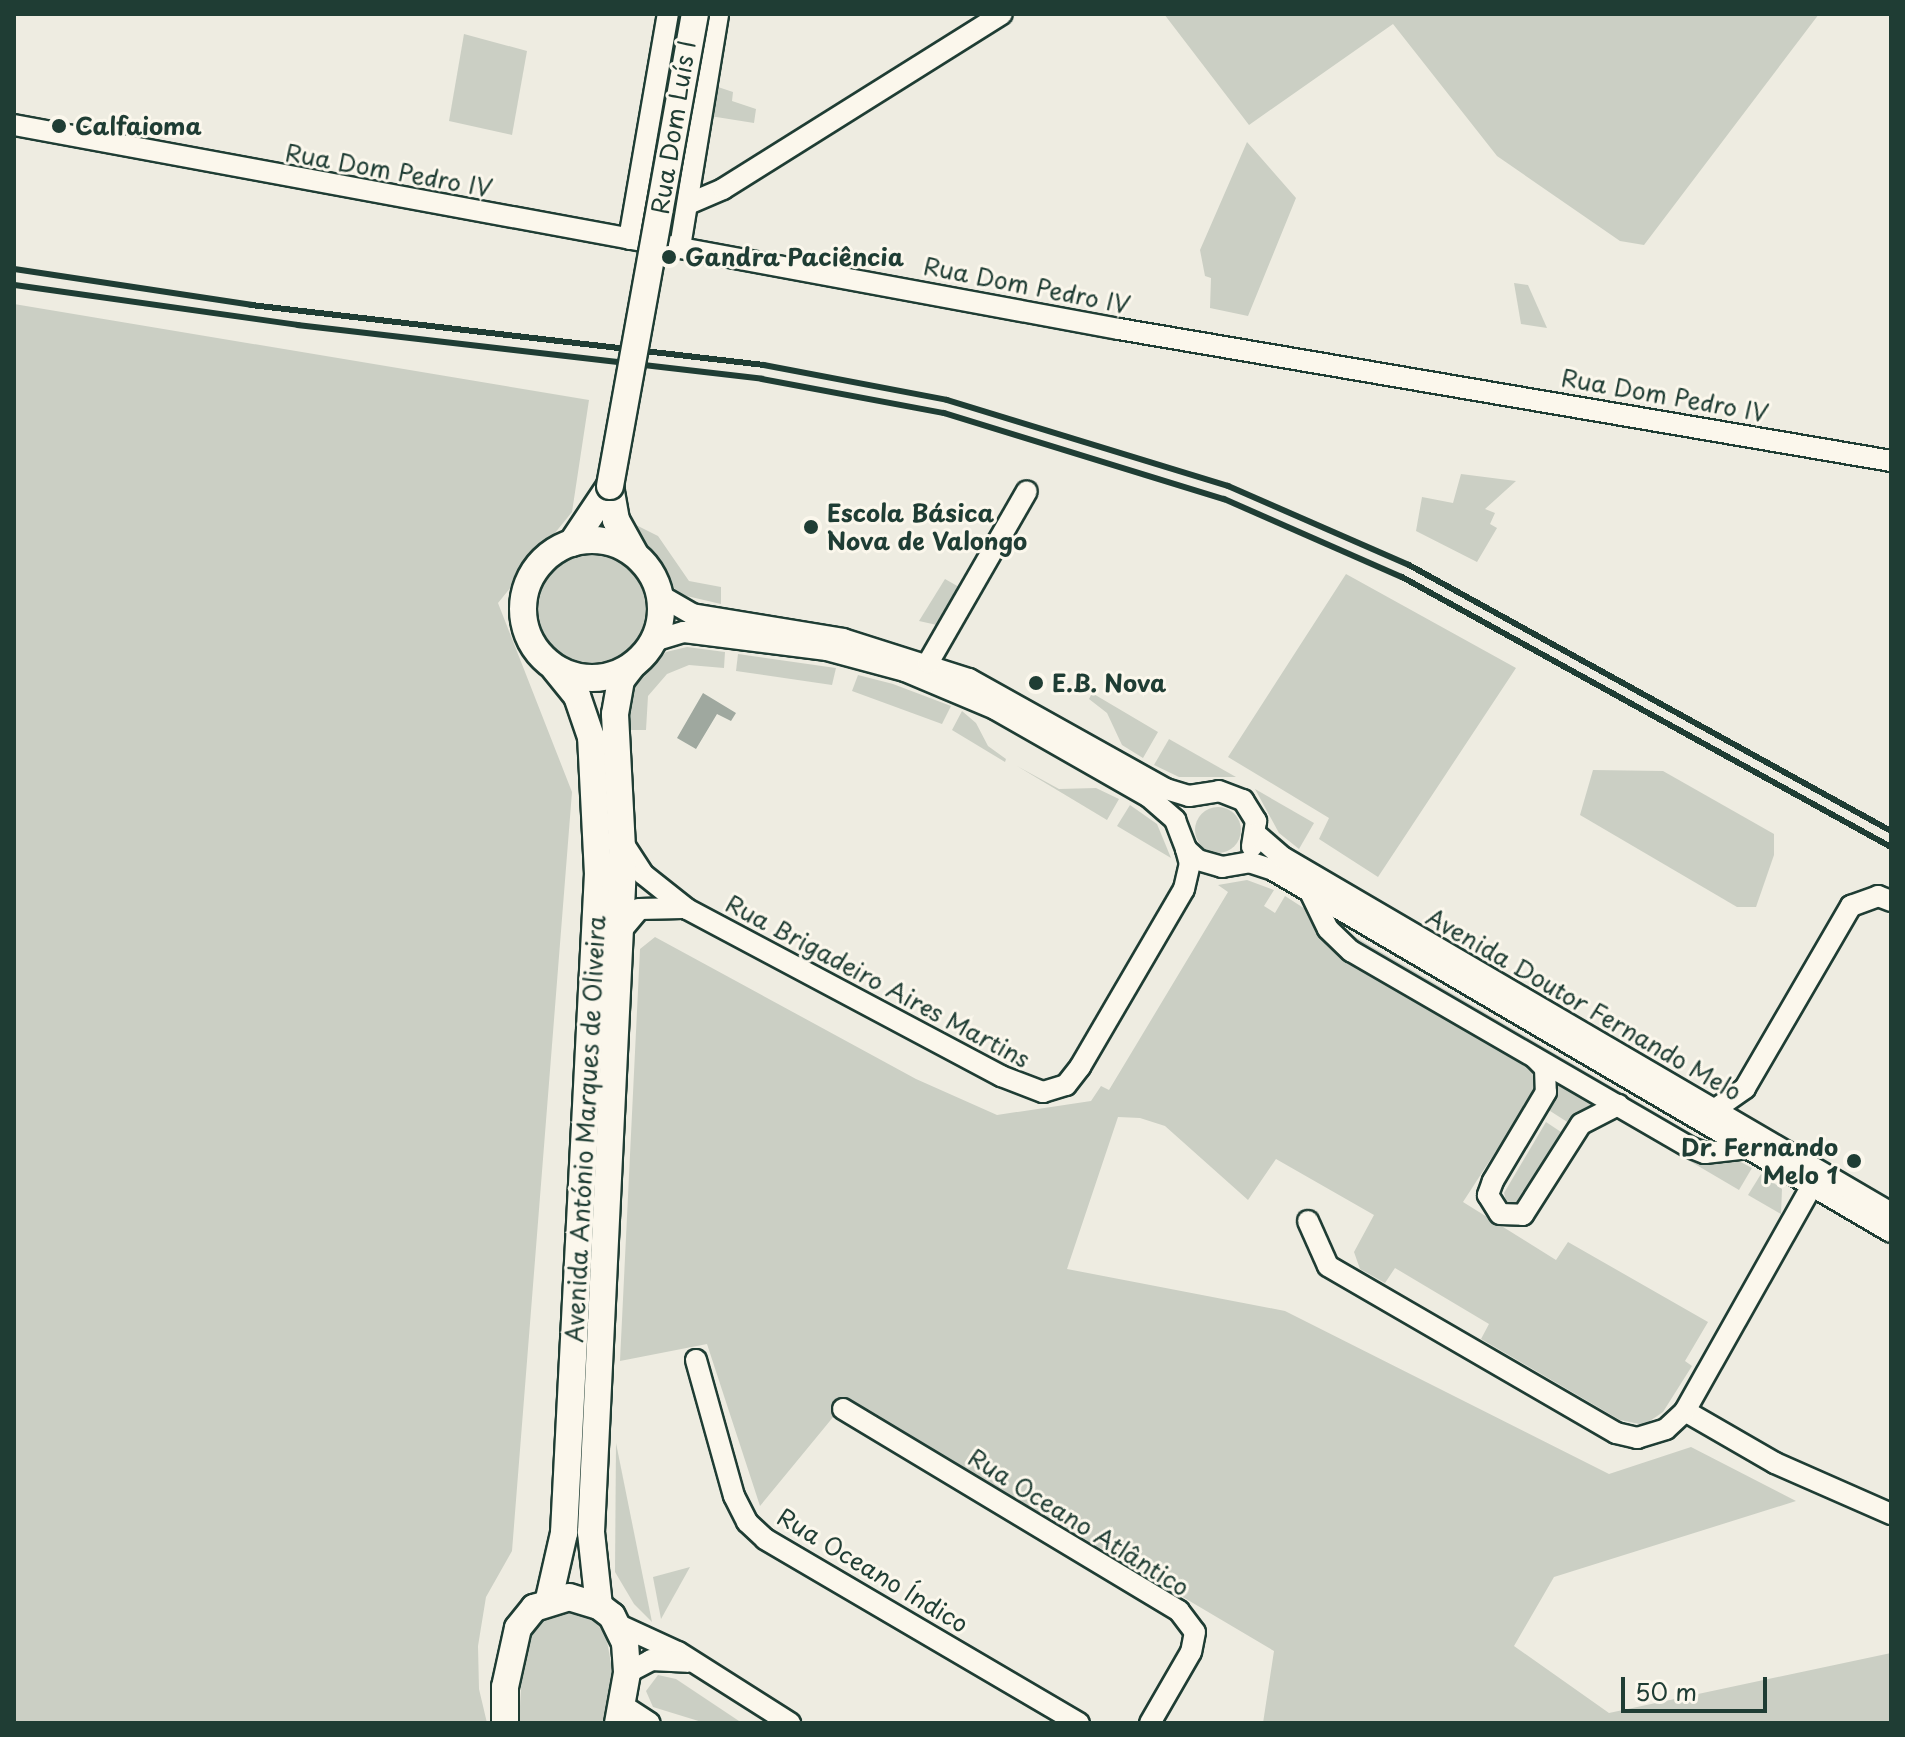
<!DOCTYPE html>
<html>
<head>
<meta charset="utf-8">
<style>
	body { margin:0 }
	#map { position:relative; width:1905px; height:1737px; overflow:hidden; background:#eeece1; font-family:"Playpen Sans",sans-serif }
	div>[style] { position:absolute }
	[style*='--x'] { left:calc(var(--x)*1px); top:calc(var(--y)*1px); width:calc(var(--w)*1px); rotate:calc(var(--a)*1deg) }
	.green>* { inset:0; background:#cbcfc4 }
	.round { border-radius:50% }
	.water>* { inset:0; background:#9fa89f }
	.roads { filter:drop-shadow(2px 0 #1f3d34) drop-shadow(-2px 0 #1f3d34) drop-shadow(0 2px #1f3d34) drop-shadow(0 -2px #1f3d34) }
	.minor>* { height:20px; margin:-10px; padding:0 10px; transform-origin:10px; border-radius:10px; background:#fbf7ec }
	.major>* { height:26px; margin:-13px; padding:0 13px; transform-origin:13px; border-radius:13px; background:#fbf7ec }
	.major>.ring { margin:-13px; padding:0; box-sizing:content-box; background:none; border:26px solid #fbf7ec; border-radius:50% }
	.rail>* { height:6px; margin:-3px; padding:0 3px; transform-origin:3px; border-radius:3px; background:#1f3d34 }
	.bridges { filter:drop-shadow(2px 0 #1f3d34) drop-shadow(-2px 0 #1f3d34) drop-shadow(0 2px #1f3d34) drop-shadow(0 -2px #1f3d34) }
	.major-bridge>* { height:26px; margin:-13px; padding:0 13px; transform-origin:13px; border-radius:13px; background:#fbf7ec }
	.dots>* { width:22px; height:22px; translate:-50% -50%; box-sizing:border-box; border:4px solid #fbf7ec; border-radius:50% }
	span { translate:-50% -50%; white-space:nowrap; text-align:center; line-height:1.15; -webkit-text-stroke:6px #fbf7ec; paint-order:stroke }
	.poi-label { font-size:24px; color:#1f3d34; font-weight:700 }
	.left { translate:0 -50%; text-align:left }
	.right { translate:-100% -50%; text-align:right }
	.street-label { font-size:24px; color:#1f3d34 }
	.frame { position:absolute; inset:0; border:16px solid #1f3d34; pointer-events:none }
	.scale { position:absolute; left:1621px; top:1677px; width:146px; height:36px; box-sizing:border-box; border:4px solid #1f3d34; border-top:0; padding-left:10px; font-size:24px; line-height:28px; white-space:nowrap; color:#1f3d34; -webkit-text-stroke:6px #fbf7ec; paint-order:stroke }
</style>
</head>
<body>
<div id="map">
	<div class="green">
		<div style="clip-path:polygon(1164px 14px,1819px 14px,1644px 245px,1620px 241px,1497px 156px,1393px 24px,1249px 125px)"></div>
		<div style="clip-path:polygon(464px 34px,527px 51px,512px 135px,449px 121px)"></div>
		<div style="clip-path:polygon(715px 86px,733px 92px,732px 101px,756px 109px,754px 123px,710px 116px)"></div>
		<div style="clip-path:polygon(1247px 142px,1296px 198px,1248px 316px,1210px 308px,1211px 278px,1205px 276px,1200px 250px)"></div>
		<div style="clip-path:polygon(1514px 283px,1528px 285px,1547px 328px,1521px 324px)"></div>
		<div style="clip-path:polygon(14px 304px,589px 400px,572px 512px,498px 603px,572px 792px,512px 1551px,486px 1597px,478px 1646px,479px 1689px,487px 1723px,14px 1723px)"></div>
		<div style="clip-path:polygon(1461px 474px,1516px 481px,1485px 509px,1495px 513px,1490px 524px,1497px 528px,1477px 562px,1416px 531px,1422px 497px,1453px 503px)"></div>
		<div style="clip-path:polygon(632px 523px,658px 536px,689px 581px,721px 587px,721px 604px,678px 594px)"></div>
		<div class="round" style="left:533px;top:552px;width:116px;height:116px"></div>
		<div style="clip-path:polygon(1346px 574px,1516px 668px,1378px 877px,1319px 839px,1329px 818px,1228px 757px)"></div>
		<div style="clip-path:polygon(945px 579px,959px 587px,937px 625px,919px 621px)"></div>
		<div style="clip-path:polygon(687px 647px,725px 652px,724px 668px,689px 665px,667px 674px,648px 696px,646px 730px,626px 730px,633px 689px,666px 652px)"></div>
		<div style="clip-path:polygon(738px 654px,836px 668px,832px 685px,736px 671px)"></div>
		<div style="clip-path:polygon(858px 675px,893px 684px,951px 706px,942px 724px,852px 691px)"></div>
		<div style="clip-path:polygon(1092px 693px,1158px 732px,1143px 758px,1122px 745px,1107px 713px,1089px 699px)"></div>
		<div style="clip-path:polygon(962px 711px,976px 723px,988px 746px,1006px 759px,1005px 762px,952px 730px)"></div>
		<div style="clip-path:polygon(1169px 739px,1236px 777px,1179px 777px,1154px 765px)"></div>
		<div style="clip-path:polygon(1017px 766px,1059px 789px,1096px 788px,1119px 799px,1107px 820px)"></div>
		<div style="clip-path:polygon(1593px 770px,1663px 771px,1774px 834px,1774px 855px,1756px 907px,1737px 907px,1580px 815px)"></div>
		<div style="clip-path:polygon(1255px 789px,1314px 823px,1299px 849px,1279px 833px)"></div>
		<div style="clip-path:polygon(1130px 805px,1157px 824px,1171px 858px,1117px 826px)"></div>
		<div class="round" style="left:1195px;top:807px;width:46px;height:46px"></div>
		<div style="clip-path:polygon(1247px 880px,1274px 890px,1264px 906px,1275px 913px,1285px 896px,1313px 914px,1346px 960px,1484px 1041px,1488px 1035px,1527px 1058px,1541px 1082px,1507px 1148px,1496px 1151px,1463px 1202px,1556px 1260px,1568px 1242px,1708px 1322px,1685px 1361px,1692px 1366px,1663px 1412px,1644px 1425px,1620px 1420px,1481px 1339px,1489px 1324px,1395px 1268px,1385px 1283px,1360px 1269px,1354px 1252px,1374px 1215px,1276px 1159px,1248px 1200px,1165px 1126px,1140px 1118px,1118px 1117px,1067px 1269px,1285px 1311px,1609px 1474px,1691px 1447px,1796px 1501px,1554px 1577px,1514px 1646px,1609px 1713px,1891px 1653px,1891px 1723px,1263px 1723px,1274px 1651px,848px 1399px,760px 1506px,707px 1344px,620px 1361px,640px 949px,655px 937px,916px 1079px,997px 1115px,1091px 1101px,1101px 1086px,1109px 1090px,1228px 892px,1218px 885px)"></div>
		<div style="clip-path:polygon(1333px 924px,1713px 1146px,1702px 1146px,1341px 937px)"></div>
		<div style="clip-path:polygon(1555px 1076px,1597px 1101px,1572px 1125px,1547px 1109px)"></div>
		<div style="clip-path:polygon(1546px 1122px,1561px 1132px,1519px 1202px,1507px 1205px,1504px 1193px)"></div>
		<div style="clip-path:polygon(1674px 1145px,1735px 1159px,1752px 1168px,1739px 1190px,1671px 1150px)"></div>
		<div style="clip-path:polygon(1761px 1174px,1782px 1189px,1781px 1214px,1748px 1195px)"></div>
		<div style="clip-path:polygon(616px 1443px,652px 1622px,634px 1604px,615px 1572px)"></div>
		<div style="clip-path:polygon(690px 1567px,661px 1619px,653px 1577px)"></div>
		<div style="clip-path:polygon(574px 1612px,591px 1617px,606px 1635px,612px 1669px,604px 1723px,519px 1723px,522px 1671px,534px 1629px,552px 1613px)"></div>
		<div style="clip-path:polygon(658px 1675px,676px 1679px,742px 1723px,705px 1723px,653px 1707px,646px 1691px)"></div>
	</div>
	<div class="water">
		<div style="clip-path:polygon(703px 693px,736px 713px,731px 721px,717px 714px,696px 749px,677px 738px)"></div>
	</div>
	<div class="roads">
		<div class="minor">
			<div style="--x:14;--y:125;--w:1124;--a:10.46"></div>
			<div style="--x:1119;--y:329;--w:783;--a:9.7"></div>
			<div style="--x:688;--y:204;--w:38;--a:-23"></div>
			<div style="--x:723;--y:189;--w:329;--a:-32.1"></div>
			<div style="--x:629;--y:239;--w:228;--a:-80.2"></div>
			<div style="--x:680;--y:247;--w:236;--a:-80.7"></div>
			<div style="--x:661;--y:596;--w:36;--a:30"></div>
			<div style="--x:692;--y:614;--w:153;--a:9.4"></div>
			<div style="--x:843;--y:639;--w:132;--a:17.6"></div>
			<div style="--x:969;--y:679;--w:226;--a:29.2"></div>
			<div style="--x:1166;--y:789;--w:24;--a:17"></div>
			<div style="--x:1189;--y:796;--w:30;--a:-9"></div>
			<div style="--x:1219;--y:791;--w:26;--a:21"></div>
			<div style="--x:1243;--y:800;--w:25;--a:58"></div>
			<div style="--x:1256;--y:821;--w:26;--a:99"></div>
			<div style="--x:654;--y:641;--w:31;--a:-17"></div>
			<div style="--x:684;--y:632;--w:144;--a:7.2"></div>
			<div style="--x:827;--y:650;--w:81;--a:15.1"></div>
			<div style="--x:905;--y:671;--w:98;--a:22.9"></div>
			<div style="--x:995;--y:709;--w:177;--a:29.7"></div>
			<div style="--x:1149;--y:797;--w:35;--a:41"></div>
			<div style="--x:1175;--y:820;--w:31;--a:69"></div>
			<div style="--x:1186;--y:849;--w:16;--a:43"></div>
			<div style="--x:1198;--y:860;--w:25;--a:16"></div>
			<div style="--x:1222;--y:867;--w:27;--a:-10"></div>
			<div style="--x:1249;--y:862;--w:25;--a:18"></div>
			<div style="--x:1273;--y:870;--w:716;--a:30.36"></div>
			<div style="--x:928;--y:663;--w:198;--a:-60.1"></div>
			<div style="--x:1256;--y:834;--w:37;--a:41"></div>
			<div style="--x:1284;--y:858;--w:703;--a:30.32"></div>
			<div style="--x:623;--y:843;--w:37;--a:57"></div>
			<div style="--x:643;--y:874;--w:56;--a:38.5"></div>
			<div style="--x:687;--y:909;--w:356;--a:28"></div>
			<div style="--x:1001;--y:1076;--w:45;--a:20.9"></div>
			<div style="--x:1043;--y:1092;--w:24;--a:-17"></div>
			<div style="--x:1066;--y:1085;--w:23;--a:-52"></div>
			<div style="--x:1080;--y:1067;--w:206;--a:-59.7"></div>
			<div style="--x:1184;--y:889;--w:26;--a:-77"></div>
			<div style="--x:1190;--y:864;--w:16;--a:-105"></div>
			<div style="--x:1310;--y:892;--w:41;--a:64.1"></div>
			<div style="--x:1328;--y:929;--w:32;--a:44"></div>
			<div style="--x:1351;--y:951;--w:391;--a:30.1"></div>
			<div style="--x:1689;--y:1147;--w:17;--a:21"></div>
			<div style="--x:1705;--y:1153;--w:44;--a:-6.5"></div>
			<div style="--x:620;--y:932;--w:30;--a:-50"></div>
			<div style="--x:639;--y:909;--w:44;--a:-1.3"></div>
			<div style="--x:1535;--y:1058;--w:14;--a:45"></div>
			<div style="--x:1545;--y:1068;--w:24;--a:88"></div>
			<div style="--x:1546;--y:1092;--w:104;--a:120.8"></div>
			<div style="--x:1493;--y:1181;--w:15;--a:110"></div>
			<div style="--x:1488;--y:1195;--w:22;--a:58"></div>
			<div style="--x:1500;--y:1214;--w:23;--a:2"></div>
			<div style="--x:1523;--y:1215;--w:108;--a:-57.5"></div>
			<div style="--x:1581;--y:1124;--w:42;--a:-27.2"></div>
			<div style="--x:1714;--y:1110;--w:38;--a:-35"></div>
			<div style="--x:1745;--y:1088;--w:211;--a:-59.8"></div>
			<div style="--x:1851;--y:906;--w:29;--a:-20"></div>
			<div style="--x:1878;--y:896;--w:14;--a:21"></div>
			<div style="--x:1308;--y:1221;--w:49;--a:66"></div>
			<div style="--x:1328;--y:1266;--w:333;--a:30.1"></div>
			<div style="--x:1616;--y:1433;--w:22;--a:13"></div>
			<div style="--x:1637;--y:1438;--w:30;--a:-17"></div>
			<div style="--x:1666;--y:1429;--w:26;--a:-43"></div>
			<div style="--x:1685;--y:1411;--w:104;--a:30"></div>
			<div style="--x:1775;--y:1463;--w:127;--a:23.7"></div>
			<div style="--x:696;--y:1360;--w:141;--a:74.4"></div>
			<div style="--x:734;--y:1496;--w:29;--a:63"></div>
			<div style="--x:747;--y:1522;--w:25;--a:43"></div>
			<div style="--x:765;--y:1539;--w:364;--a:30.4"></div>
			<div style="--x:843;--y:1409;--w:392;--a:31"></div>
			<div style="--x:1179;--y:1611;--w:26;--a:53"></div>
			<div style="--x:1195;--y:1632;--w:20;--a:101"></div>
			<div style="--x:1191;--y:1652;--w:82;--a:120"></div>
			<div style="--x:1685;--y:1411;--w:258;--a:-60.6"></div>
			<div style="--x:617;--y:1624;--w:67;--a:24.7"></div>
			<div style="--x:678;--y:1652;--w:133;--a:32.4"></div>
			<div style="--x:627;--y:1673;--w:27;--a:-28"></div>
			<div style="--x:651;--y:1660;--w:36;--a:3"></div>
			<div style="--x:622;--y:1705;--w:33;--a:33"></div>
		</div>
		<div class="major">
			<div style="--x:610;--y:486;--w:35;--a:80"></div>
			<div style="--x:616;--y:520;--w:38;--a:61"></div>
			<div class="ring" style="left:523px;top:540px;width:112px;height:112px"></div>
			<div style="--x:572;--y:543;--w:69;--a:-56.3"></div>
			<div style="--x:549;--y:1599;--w:68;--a:-77.2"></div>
			<div style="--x:564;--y:1533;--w:660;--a:-87.05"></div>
			<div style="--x:598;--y:874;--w:137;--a:-92.9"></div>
			<div style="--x:591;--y:737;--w:43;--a:-108.9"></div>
			<div style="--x:577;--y:696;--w:36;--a:-129"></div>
			<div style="--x:599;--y:1606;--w:74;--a:-96.2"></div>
			<div style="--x:591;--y:1532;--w:666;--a:-87.25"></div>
			<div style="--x:623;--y:867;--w:153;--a:-93"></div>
			<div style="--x:615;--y:714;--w:35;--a:-80"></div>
			<div style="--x:621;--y:680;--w:18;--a:-52"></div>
			<div style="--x:505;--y:1723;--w:36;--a:-90"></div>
			<div style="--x:505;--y:1687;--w:60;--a:-77.6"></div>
			<div style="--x:518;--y:1628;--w:26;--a:-51"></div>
			<div style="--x:534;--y:1608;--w:37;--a:-17"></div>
			<div style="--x:569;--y:1597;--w:31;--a:17"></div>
			<div style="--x:599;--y:1606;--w:16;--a:38"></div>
			<div style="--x:612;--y:1616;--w:30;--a:64"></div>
			<div style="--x:625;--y:1643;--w:30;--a:86"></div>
			<div style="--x:627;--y:1673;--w:51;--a:100.2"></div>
		</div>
	</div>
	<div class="rail">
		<div style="--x:14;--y:269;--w:240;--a:8.6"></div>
		<div style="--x:251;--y:305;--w:516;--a:6.67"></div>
		<div style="--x:764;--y:365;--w:186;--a:10.8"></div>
		<div style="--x:947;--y:400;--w:294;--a:17"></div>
		<div style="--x:1228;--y:486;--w:197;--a:23.6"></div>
		<div style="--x:1409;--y:565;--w:551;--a:28.89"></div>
		<div style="--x:14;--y:285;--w:287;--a:8"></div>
		<div style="--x:298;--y:325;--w:467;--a:6.6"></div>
		<div style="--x:762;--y:379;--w:185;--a:10.6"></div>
		<div style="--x:944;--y:413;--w:293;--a:17.1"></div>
		<div style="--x:1224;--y:499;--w:194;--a:23.7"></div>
		<div style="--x:1402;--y:577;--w:559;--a:28.91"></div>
	</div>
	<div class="bridges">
		<div class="major-bridge">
			<div style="--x:610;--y:486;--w:480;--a:-79.8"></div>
		</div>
	</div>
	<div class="dots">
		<div style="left:59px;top:126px;background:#1f3d34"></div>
		<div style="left:669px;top:257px;background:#1f3d34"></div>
		<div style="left:811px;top:527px;background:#1f3d34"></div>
		<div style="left:1036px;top:683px;background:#1f3d34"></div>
		<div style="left:1854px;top:1161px;background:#1f3d34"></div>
	</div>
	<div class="poi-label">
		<span class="left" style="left:75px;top:126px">Calfaioma</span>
		<span class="left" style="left:685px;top:257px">Gandra Paciência</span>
		<span class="left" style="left:827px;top:527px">Escola Básica<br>Nova de Valongo</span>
		<span class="left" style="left:1052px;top:683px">E.B. Nova</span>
		<span class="right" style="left:1838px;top:1161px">Dr. Fernando<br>Melo 1</span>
	</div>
	<div class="street-label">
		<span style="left:673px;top:127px;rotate:-81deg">Rua Dom Luís I</span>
		<span style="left:389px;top:170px;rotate:10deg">Rua Dom Pedro IV</span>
		<span style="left:1027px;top:285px;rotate:11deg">Rua Dom Pedro IV</span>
		<span style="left:1665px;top:395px;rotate:10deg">Rua Dom Pedro IV</span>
		<span style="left:878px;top:981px;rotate:28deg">Rua Brigadeiro Aires Martins</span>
		<span style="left:1584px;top:1004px;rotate:30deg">Avenida Doutor Fernando Melo</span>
		<span style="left:585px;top:1129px;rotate:-87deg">Avenida António Marques de Oliveira</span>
		<span style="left:1079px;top:1522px;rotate:32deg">Rua Oceano Atlântico</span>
		<span style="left:873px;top:1570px;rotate:31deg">Rua Oceano Índico</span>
	</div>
	<div class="frame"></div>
	<div class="scale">50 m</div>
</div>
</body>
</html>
